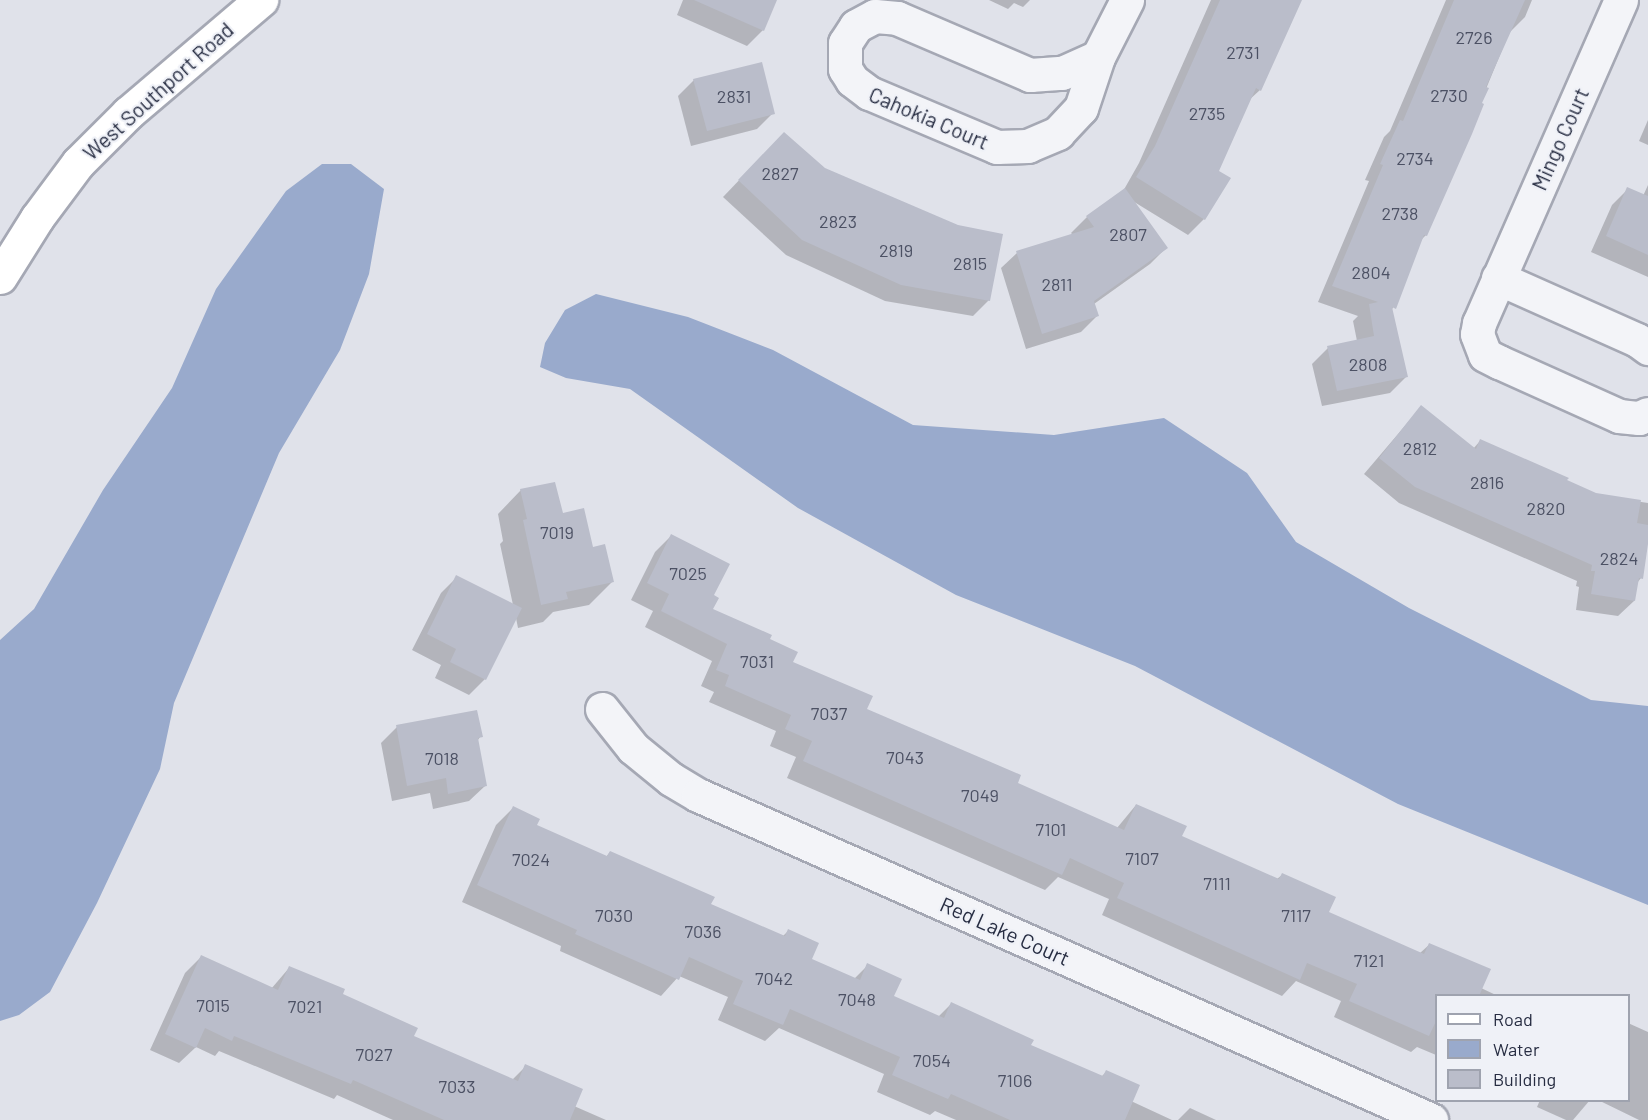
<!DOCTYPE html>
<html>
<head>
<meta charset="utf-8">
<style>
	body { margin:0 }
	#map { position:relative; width:1648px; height:1120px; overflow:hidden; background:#e0e2ea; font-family:Barlow,sans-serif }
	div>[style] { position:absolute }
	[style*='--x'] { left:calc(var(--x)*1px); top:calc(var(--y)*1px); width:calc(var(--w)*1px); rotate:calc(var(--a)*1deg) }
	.water>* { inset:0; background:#9ac }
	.shadow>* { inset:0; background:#0003 }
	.building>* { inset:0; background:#babdca }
	.roads { filter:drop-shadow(2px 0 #a5a8b4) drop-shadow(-2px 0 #a5a8b4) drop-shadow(0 2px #a5a8b4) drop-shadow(0 -2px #a5a8b4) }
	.minor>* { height:33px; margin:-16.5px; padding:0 16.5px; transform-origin:16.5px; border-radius:16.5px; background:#f3f4f8 }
	.major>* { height:33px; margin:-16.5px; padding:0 16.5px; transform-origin:16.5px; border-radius:16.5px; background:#fff }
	span { translate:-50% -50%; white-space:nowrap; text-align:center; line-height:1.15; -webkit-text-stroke:4.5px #eff1f7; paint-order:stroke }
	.number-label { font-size:18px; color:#4c5164 }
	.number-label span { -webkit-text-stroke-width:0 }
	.street-label { font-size:21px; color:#272d42 }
	.legend { position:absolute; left:1435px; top:994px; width:195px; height:108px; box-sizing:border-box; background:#eff1f7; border:2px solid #9fa3af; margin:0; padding:8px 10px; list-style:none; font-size:18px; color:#272d42 }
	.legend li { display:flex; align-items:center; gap:12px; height:30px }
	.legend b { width:30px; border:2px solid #9fa3af }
</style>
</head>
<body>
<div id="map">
	<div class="water">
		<div style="clip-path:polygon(322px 164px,351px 164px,384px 189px,369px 274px,340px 350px,279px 453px,174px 703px,160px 769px,97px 903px,50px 992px,19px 1015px,0 1021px,0 640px,34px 609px,103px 490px,172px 388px,216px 289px,286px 191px)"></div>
		<div style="clip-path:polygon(596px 294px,688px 317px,773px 350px,913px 425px,1054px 435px,1164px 418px,1247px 473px,1296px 542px,1409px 608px,1591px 700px,1648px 706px,1648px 905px,1398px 804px,1135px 666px,956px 595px,798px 508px,630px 389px,566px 378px,540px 367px,545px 343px,565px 310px)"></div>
	</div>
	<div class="shadow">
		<div style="clip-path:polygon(683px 0,776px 0,763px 30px,747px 46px,677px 15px)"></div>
		<div style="clip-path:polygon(989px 0,1030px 0,1023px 7px,1014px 3px,1008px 9px)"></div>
		<div style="clip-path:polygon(1211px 0,1298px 0,1260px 90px,1248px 101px,1217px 172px,1204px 219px,1188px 235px,1131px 200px,1166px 248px,1150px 264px,1094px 304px,1097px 316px,1081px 332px,1026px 349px,1001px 268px,1017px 253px,1073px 235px,1071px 233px,1087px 217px,1122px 193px,1139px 163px)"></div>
		<div style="clip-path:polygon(1446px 0,1532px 0,1525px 17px,1509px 33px,1426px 235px,1420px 241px,1391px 312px,1406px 377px,1390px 393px,1322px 406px,1312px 364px,1328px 348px,1357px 341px,1353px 321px,1358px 316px,1318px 302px,1369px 181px,1365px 180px,1384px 137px,1390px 131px)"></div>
		<div style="clip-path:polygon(694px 80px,773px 113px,757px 129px,691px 146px,678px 96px)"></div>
		<div style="clip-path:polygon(1648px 120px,1648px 145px,1639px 141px)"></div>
		<div style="clip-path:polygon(768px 150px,824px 170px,989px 300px,973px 316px,885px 301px,786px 255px,723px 197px)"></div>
		<div style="clip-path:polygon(1648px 185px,1648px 277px,1591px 252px,1612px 205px,1628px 189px,1643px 196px)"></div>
		<div style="clip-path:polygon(1421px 407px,1473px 449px,1480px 441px,1595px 495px,1648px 503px,1648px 534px,1641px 578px,1637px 583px,1634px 601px,1618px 616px,1576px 610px,1579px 587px,1576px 586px,1577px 581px,1399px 503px,1364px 474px)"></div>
		<div style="clip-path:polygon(521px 490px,591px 549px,612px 582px,589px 605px,553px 612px,543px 622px,518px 628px,516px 618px,485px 679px,469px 695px,435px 678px,441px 665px,412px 650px,441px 593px,457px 577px,513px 605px,500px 544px,503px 541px,498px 514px)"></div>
		<div style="clip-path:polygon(671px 536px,712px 596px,711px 610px,768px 640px,791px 662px,865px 710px,1016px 783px,1117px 828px,1136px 805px,1180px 837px,1277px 879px,1282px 875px,1327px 913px,1420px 953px,1430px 944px,1481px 988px,1498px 996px,1436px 996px,1436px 1055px,1417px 1047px,1411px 1052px,1334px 1017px,1341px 1001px,1296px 981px,1282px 996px,1102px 915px,1109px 899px,1058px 877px,1045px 890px,787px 778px,796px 757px,770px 746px,776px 731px,709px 702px,714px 692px,701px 686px,712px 661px,645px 627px,653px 611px,631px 600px,655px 552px)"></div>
		<div style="clip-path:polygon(397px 727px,481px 736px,477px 741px,485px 786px,469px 801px,433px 809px,430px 793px,392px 801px,381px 743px)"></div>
		<div style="clip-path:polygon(513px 808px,535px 825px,606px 857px,610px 852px,709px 905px,783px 936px,788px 931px,810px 960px,854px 979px,868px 965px,892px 996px,938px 1017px,951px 1004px,1029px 1046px,1101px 1077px,1107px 1071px,1131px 1101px,1172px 1120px,956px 1120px,935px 1111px,930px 1115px,877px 1092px,884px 1074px,779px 1028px,765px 1041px,718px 1020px,728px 997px,679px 976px,661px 996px,560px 951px,561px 946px,462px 902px,496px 825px)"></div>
		<div style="clip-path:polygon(201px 957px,271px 989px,289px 968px,341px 994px,412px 1037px,512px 1080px,526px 1066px,574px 1106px,606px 1120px,393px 1120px,337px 1095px,334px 1099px,219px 1051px,215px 1056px,196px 1047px,179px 1063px,150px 1050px,185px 973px)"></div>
		<div style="clip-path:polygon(1628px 1023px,1648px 1032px,1648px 1120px,1639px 1120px,1598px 1100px,1628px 1100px)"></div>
		<div style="clip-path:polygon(1540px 1100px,1590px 1100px,1573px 1120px,1566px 1120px,1537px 1107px)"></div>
		<div style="clip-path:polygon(1190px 1108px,1216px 1120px,1178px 1120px)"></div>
	</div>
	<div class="building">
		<div style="clip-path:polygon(694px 0,777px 0,764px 31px)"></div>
		<div style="clip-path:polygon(1220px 0,1302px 0,1261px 91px,1256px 88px,1219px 171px,1231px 178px,1205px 220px,1136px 177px,1155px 146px)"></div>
		<div style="clip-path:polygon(1454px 0,1525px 0,1486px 87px,1489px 88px,1482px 103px,1484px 104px,1472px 134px,1427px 236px,1424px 235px,1396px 309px,1392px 307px,1408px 377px,1337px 391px,1327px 346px,1374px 336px,1369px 304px,1378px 302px,1332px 286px,1383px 165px,1380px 164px,1400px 120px,1403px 121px)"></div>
		<div style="clip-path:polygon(762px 62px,775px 114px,707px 131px,693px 79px)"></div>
		<div style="clip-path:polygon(784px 132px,825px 168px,958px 225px,1003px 234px,990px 301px,901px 285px,802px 240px,738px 180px)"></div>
		<div style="clip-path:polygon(1627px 187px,1648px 196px,1648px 255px,1606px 236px)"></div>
		<div style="clip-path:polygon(1125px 188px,1168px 248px,1094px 301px,1099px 316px,1042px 334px,1016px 251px,1094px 227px,1086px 216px)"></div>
		<div style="clip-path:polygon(1421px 405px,1476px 449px,1480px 439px,1569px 478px,1567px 480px,1596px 493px,1641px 500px,1637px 523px,1648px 525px,1648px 544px,1643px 579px,1639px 578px,1635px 601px,1591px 594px,1595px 571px,1591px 571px,1592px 565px,1415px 487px,1379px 458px)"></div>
		<div style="clip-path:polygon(555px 482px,563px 513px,584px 508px,593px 547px,605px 544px,614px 582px,566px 592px,568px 599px,541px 605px,523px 520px,527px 519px,520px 489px)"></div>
		<div style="clip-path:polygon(671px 534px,730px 564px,714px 595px,719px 598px,713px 609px,772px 635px,770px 639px,798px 652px,793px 662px,873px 696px,867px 709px,1021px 775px,1018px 783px,1124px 830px,1136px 804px,1187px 826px,1182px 836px,1279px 879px,1282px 873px,1336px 897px,1329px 912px,1424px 954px,1429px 943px,1491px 969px,1479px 996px,1437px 996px,1437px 1019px,1429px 1036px,1349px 1001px,1357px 984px,1307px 963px,1300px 980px,1117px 898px,1124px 883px,1070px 858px,1062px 875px,803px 761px,812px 741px,785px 729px,791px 715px,725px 686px,729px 675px,716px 670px,727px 644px,661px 611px,669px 594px,647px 583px)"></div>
		<div style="clip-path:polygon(456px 575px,522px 608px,486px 680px,450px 662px,456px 649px,427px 634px)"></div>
		<div style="clip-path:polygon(477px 710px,483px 737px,478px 738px,487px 786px,448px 794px,446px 778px,407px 786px,396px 725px)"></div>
		<div style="clip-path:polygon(513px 806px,540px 819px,537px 825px,607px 856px,610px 851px,715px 897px,711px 904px,785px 936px,788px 929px,819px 943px,812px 959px,860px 980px,867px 963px,902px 979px,894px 996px,944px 1018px,951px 1002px,1034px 1040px,1031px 1045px,1103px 1076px,1106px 1070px,1140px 1085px,1125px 1120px,1010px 1120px,951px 1094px,948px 1099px,892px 1075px,900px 1057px,790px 1009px,783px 1025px,733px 1004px,743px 981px,689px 957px,679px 980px,575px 934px,577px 930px,477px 885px)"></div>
		<div style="clip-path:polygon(201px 955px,278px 990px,289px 966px,345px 989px,343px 994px,418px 1028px,414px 1036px,518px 1081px,525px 1064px,583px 1089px,570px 1120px,444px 1120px,353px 1080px,351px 1084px,234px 1036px,232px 1041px,205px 1028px,196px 1048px,165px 1034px)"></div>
	</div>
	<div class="roads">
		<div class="minor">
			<div style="--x:1621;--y:0;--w:353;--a:113.7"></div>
			<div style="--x:1479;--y:323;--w:11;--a:100"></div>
			<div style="--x:1477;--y:334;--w:22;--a:69"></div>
			<div style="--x:1485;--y:355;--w:16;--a:27"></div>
			<div style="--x:1499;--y:362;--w:132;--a:24.2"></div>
			<div style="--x:1619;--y:416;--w:20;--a:6"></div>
			<div style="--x:1639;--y:418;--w:10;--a:-24"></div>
			<div style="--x:875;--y:16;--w:22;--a:5"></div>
			<div style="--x:897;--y:18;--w:145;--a:23.2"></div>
			<div style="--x:1030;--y:75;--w:32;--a:-4"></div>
			<div style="--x:1062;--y:73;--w:39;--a:-24"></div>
			<div style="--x:1098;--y:57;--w:54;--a:108.4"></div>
			<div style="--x:1081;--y:108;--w:34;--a:133"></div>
			<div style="--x:1058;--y:133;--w:33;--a:157"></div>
			<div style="--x:1028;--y:146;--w:31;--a:178"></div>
			<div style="--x:997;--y:147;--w:139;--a:-157.1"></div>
			<div style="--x:869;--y:93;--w:21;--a:-143"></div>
			<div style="--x:852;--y:80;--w:13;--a:-122"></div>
			<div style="--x:845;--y:69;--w:26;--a:-90"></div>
			<div style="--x:845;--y:43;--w:20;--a:-57"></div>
			<div style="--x:856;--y:26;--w:21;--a:-28"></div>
			<div style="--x:1098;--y:57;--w:64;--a:-63"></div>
			<div style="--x:1498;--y:278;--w:152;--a:24"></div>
			<div style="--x:1637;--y:340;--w:14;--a:36"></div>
			<div style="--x:602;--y:709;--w:50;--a:51.5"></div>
			<div style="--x:633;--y:748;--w:49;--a:39.2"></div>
			<div style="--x:671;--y:779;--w:31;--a:31"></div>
			<div style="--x:698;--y:795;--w:802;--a:23.91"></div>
		</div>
		<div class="major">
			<div style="--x:0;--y:277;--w:70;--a:-57.9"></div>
			<div style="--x:37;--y:218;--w:69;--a:-53.3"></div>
			<div style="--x:78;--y:163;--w:71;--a:-45"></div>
			<div style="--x:128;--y:113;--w:175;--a:-40.4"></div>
		</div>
	</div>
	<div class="number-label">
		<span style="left:1474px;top:37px">2726</span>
		<span style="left:1243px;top:52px">2731</span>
		<span style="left:1449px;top:95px">2730</span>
		<span style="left:734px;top:96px">2831</span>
		<span style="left:1207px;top:113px">2735</span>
		<span style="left:1415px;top:158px">2734</span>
		<span style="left:780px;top:173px">2827</span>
		<span style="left:1400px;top:213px">2738</span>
		<span style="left:838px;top:221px">2823</span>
		<span style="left:1128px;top:234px">2807</span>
		<span style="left:896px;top:250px">2819</span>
		<span style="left:970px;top:263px">2815</span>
		<span style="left:1371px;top:272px">2804</span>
		<span style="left:1057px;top:284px">2811</span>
		<span style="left:1368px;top:364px">2808</span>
		<span style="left:1420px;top:448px">2812</span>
		<span style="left:1487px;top:482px">2816</span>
		<span style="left:1546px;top:508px">2820</span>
		<span style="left:557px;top:532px">7019</span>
		<span style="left:1619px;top:558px">2824</span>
		<span style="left:688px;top:573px">7025</span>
		<span style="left:757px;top:661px">7031</span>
		<span style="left:829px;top:713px">7037</span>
		<span style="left:905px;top:757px">7043</span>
		<span style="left:442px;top:758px">7018</span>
		<span style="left:980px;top:795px">7049</span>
		<span style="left:1051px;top:829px">7101</span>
		<span style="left:1142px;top:858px">7107</span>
		<span style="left:531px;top:859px">7024</span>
		<span style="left:1217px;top:883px">7111</span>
		<span style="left:614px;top:915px">7030</span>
		<span style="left:1296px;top:915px">7117</span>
		<span style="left:703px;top:931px">7036</span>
		<span style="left:1369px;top:960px">7121</span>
		<span style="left:774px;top:978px">7042</span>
		<span style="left:857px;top:999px">7048</span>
		<span style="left:213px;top:1005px">7015</span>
		<span style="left:305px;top:1006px">7021</span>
		<span style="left:374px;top:1054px">7027</span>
		<span style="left:932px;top:1060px">7054</span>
		<span style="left:1015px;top:1080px">7106</span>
		<span style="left:457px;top:1086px">7033</span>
	</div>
	<div class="street-label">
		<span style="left:158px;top:91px;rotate:-42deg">West Southport Road</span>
		<span style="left:929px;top:118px;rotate:23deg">Cahokia Court</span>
		<span style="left:1560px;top:139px;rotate:-66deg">Mingo Court</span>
		<span style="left:1005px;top:931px;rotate:24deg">Red Lake Court</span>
	</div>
	<ul class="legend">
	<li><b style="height:8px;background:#fff"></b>Road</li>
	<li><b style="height:16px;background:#9ac"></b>Water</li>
	<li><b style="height:16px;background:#babdca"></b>Building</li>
	</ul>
</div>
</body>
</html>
